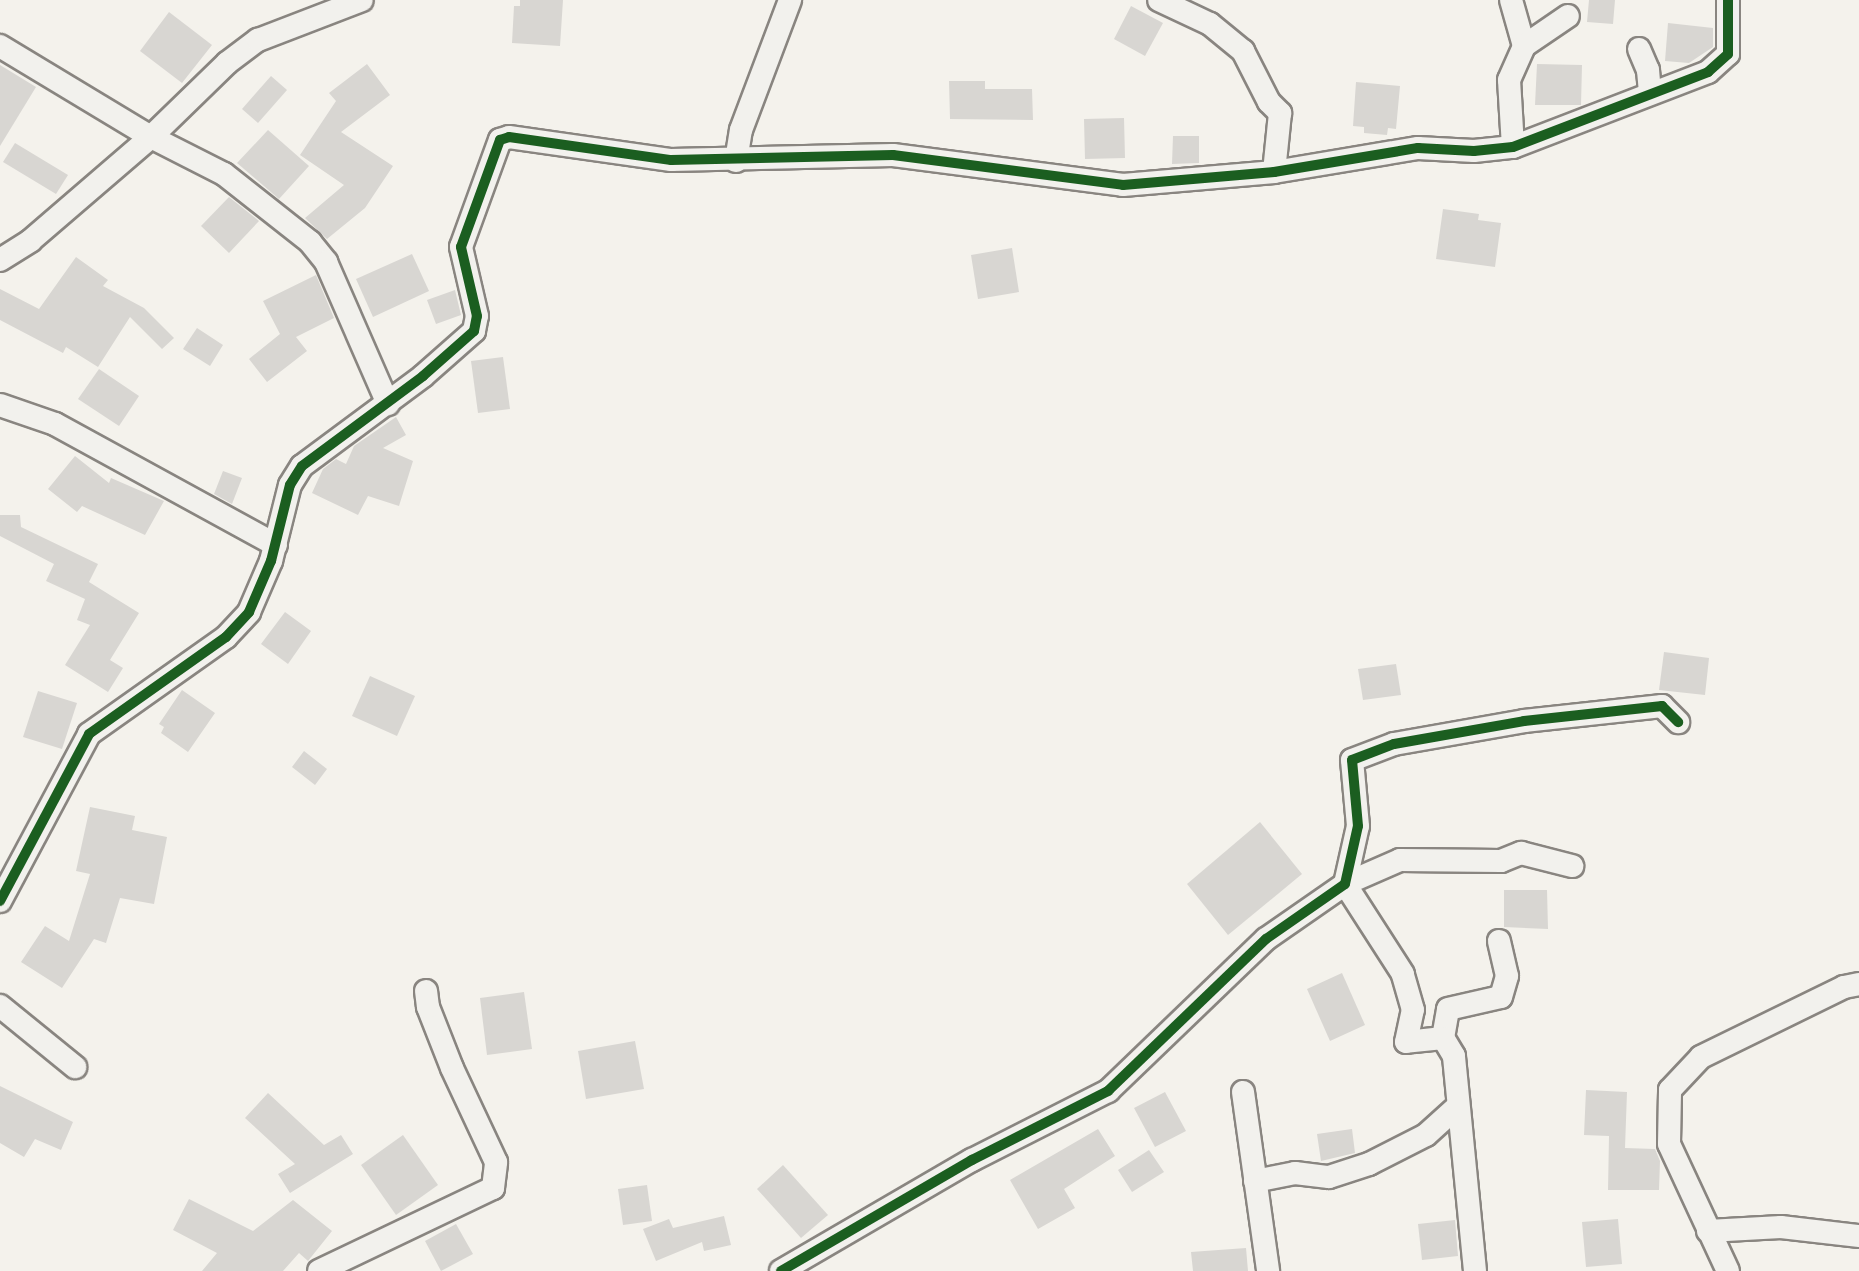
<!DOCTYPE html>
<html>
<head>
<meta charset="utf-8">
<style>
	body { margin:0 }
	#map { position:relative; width:1859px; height:1271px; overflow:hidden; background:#f4f2ec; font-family:Kalam,sans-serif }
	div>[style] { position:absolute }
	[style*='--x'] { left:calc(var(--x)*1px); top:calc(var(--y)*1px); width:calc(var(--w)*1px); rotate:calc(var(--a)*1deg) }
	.building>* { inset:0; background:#d8d6d2 }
	.roads { filter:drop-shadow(2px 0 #898580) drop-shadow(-2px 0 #898580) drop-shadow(0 2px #898580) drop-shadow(0 -2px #898580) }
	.street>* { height:22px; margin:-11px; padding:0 11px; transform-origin:11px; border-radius:11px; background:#f2f1ed }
	.cycleway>* { height:10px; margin:-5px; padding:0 5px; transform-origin:5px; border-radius:5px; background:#1b5e20 }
	span { translate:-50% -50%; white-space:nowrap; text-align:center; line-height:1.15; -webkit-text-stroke:8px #f7f3e8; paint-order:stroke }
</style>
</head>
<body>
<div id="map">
	<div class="building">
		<div style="clip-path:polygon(520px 0,563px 0,560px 46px,512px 43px,514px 6px,520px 6px)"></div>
		<div style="clip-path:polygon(1589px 0,1615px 0,1613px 24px,1587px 22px)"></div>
		<div style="clip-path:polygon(1131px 6px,1163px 23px,1145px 56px,1114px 39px)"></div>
		<div style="clip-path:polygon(169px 12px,212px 45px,182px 83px,140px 51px)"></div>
		<div style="clip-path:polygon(1668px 23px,1713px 28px,1713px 47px,1689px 63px,1665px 61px)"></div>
		<div style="clip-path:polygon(367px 64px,390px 95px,341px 132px,393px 166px,365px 208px,327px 239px,305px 218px,344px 185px,300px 155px,336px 101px,329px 93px)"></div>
		<div style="clip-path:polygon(1537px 64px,1582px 65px,1581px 105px,1535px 105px)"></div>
		<div style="clip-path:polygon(0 65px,36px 87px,0 146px)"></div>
		<div style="clip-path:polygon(271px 76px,287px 90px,258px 123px,242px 109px)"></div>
		<div style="clip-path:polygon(949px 81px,985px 81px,985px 89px,1032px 89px,1033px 120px,950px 119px)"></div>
		<div style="clip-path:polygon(1356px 82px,1400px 86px,1396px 129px,1388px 128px,1387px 135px,1364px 133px,1364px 127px,1353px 126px)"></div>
		<div style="clip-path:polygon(1124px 118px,1125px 158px,1085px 159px,1084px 119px)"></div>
		<div style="clip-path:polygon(268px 130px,309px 166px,279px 199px,237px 163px)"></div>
		<div style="clip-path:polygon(1173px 136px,1199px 136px,1199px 163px,1172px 164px)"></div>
		<div style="clip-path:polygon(15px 143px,68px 175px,56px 194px,3px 162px)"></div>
		<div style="clip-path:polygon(229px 197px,259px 221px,229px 253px,201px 226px)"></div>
		<div style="clip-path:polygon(1443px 209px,1479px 214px,1478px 220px,1501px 223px,1495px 267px,1436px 259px)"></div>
		<div style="clip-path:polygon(1012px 248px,1019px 292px,978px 299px,971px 255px)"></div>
		<div style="clip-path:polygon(412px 254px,429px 291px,373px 317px,356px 279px)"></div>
		<div style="clip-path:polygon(76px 257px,108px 280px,103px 286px,144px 308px,174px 338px,162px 349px,130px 317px,98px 367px,66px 347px,63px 353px,0 320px,0 289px,39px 309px)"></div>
		<div style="clip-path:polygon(316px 275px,334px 318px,296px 337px,307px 351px,267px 382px,249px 359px,280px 334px,263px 301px)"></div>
		<div style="clip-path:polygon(455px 290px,461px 315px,436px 324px,427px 300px)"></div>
		<div style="clip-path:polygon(197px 328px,223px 345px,210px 366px,183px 349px)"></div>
		<div style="clip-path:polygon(503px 357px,510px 409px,478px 413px,471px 361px)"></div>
		<div style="clip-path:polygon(99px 369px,139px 396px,119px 426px,78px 399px)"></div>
		<div style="clip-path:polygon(396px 417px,406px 435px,383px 448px,413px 461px,399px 506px,368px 496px,358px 515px,312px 493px,323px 469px,336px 459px,346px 464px,354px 446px)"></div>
		<div style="clip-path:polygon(75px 456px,109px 483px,111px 478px,164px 501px,145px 535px,82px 506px,77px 512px,48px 489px)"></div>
		<div style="clip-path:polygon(223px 471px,242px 478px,232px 504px,214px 494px)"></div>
		<div style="clip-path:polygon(0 515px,20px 515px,21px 527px,98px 564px,89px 582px,139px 613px,110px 660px,123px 668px,108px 692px,65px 665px,90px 625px,77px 620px,85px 599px,46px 581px,54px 564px,0 536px)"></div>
		<div style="clip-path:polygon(285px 612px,311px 631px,288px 664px,261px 644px)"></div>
		<div style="clip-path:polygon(1664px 652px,1709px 658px,1705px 695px,1659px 690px)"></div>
		<div style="clip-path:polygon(1396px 664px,1401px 695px,1363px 700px,1358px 669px)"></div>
		<div style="clip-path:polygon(370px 676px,415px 696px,397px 736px,352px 716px)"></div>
		<div style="clip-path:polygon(182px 690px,215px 713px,188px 752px,161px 733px,164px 727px,159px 724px)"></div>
		<div style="clip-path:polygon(38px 691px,77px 703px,62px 749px,23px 737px)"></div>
		<div style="clip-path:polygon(304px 751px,327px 769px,315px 785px,292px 767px)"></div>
		<div style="clip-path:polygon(90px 807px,135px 816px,132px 830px,167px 837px,154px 904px,120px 898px,106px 943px,94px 939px,62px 988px,21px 962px,45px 926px,69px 941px,90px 874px,76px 871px)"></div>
		<div style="clip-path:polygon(1260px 822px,1302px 874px,1228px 935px,1187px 884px)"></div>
		<div style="clip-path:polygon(1504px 890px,1547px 890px,1548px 929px,1504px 927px)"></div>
		<div style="clip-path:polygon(1342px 973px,1365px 1025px,1330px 1041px,1307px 989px)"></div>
		<div style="clip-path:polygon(524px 992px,532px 1049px,487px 1055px,480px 998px)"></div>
		<div style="clip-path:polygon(635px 1041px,644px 1089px,586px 1099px,578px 1051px)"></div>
		<div style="clip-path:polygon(0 1086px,73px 1122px,61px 1150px,35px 1139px,24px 1157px,0 1143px)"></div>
		<div style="clip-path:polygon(1586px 1090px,1627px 1092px,1625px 1148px,1655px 1149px,1660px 1161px,1659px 1190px,1608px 1190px,1609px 1136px,1584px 1135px)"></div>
		<div style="clip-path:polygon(1165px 1092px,1186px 1131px,1155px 1147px,1134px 1108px)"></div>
		<div style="clip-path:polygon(268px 1093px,324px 1145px,341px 1135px,353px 1154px,290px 1193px,278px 1174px,295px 1164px,245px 1118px)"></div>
		<div style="clip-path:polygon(1098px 1129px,1115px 1156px,1064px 1189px,1075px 1208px,1038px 1229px,1010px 1180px)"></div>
		<div style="clip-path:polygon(1352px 1129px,1355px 1153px,1321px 1161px,1317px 1134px)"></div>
		<div style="clip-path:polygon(403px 1135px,438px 1185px,396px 1215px,361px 1165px)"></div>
		<div style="clip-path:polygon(1149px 1150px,1164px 1172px,1132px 1192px,1118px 1170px)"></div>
		<div style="clip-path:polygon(783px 1165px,828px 1215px,801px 1238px,757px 1189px)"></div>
		<div style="clip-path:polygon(647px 1185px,652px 1221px,623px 1225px,618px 1189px)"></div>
		<div style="clip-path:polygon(189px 1199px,253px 1231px,293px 1200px,332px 1231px,308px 1261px,299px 1253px,283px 1271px,202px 1271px,217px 1253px,173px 1230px)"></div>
		<div style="clip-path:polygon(724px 1216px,731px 1245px,704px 1251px,702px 1242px,656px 1261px,643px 1229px,669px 1219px,673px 1228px)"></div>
		<div style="clip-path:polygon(1618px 1219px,1622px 1264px,1586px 1267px,1582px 1222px)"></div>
		<div style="clip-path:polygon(1455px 1220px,1458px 1256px,1422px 1260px,1418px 1224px)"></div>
		<div style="clip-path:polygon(456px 1224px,473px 1254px,441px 1271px,425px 1241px)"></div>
		<div style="clip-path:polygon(1246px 1248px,1248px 1271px,1193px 1271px,1191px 1252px)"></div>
	</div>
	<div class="roads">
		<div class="street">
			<div style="--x:1159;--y:0;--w:56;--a:25.2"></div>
			<div style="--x:1210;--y:24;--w:43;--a:39.3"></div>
			<div style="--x:1243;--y:51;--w:57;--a:63"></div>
			<div style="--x:1269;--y:102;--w:16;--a:45"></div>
			<div style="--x:1280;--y:113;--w:59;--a:95.8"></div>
			<div style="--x:1511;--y:0;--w:48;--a:74.2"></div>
			<div style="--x:0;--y:46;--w:176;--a:31.1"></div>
			<div style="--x:151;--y:137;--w:82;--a:26.9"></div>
			<div style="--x:224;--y:174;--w:110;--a:38.3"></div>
			<div style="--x:310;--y:242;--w:26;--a:51"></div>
			<div style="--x:326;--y:262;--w:155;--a:66.4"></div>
			<div style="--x:1639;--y:49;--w:23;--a:67"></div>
			<div style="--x:1648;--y:70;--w:23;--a:85"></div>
			<div style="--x:1513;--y:147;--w:67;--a:-93.4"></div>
			<div style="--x:1509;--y:80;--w:37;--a:-66"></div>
			<div style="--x:1524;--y:46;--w:53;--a:-34.3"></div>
			<div style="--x:736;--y:161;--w:31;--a:-81"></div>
			<div style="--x:741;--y:130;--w:139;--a:-69.3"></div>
			<div style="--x:0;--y:260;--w:36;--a:-32"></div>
			<div style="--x:30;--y:241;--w:160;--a:-40.7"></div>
			<div style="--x:151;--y:137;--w:106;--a:-44.2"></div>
			<div style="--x:227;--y:63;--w:39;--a:-37"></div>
			<div style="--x:258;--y:40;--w:111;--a:-21"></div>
			<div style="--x:0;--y:405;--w:58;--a:19.1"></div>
			<div style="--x:55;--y:424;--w:252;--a:28.7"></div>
			<div style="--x:0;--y:901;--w:189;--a:-61.9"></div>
			<div style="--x:89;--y:734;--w:168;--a:-35.3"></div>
			<div style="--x:226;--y:637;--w:34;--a:-47"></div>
			<div style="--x:249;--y:612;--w:56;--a:-66.7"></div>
			<div style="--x:271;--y:561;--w:78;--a:-76"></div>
			<div style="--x:290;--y:485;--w:22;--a:-58"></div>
			<div style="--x:302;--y:466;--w:151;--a:-36.6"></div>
			<div style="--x:423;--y:376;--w:68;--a:-41.4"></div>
			<div style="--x:474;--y:331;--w:15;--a:-79"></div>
			<div style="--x:477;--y:316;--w:71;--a:-103.1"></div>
			<div style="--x:461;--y:247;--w:114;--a:-70"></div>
			<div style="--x:500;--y:140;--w:9;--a:-18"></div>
			<div style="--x:509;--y:137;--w:164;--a:8.1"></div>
			<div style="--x:671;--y:160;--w:222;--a:-1.3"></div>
			<div style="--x:893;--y:155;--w:232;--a:7.4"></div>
			<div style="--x:1123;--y:185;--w:152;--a:-4.9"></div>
			<div style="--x:1274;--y:172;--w:146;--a:-9.5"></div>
			<div style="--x:1418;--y:148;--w:56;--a:3.1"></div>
			<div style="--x:1474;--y:151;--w:39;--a:-6"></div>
			<div style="--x:1513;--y:147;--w:209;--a:-21"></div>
			<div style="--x:1708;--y:72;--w:27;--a:-42"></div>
			<div style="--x:1728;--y:54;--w:54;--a:-90"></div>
			<div style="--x:0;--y:1006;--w:97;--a:39.1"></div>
			<div style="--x:1443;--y:1038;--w:29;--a:-80"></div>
			<div style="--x:1448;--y:1009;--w:54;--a:-12.8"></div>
			<div style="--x:1501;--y:997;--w:22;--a:-74"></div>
			<div style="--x:1507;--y:976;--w:36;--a:-103"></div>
			<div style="--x:1243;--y:1092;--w:181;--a:82"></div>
			<div style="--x:1255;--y:1181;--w:41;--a:-11.3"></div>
			<div style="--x:1295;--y:1173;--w:34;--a:7"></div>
			<div style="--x:1329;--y:1177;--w:42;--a:-18"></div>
			<div style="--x:1369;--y:1164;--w:64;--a:-27"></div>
			<div style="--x:1426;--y:1135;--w:43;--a:-42.2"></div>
			<div style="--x:1708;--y:1231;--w:73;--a:-3.1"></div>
			<div style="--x:1781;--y:1227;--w:79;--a:6.6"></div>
			<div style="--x:319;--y:1271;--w:193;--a:-25.5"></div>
			<div style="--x:493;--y:1188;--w:26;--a:-83"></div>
			<div style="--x:496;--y:1162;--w:104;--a:-115.1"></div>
			<div style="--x:452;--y:1068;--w:66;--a:-111.5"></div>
			<div style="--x:428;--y:1007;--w:16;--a:-97"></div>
			<div style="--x:781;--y:1271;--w:221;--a:-30.2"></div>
			<div style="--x:972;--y:1160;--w:153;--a:-26.9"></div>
			<div style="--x:1108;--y:1091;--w:219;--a:-43.9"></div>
			<div style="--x:1266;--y:939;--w:96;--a:-34.8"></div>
			<div style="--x:1345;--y:884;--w:59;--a:-77.4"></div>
			<div style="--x:1358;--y:826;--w:66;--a:-95.2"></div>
			<div style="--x:1352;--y:760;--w:45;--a:-20.9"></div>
			<div style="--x:1394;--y:744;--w:132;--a:-10"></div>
			<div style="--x:1524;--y:721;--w:139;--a:-6.2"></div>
			<div style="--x:1662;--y:706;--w:23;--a:45"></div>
			<div style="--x:1475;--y:1271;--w:216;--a:-95.6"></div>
			<div style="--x:1454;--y:1056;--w:21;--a:-121"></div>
			<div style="--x:1443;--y:1038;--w:37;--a:174"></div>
			<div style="--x:1406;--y:1042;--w:33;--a:-78"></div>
			<div style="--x:1413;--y:1010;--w:37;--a:-106"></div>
			<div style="--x:1403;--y:974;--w:107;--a:-122.8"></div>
			<div style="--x:1345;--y:884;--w:60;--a:-23.6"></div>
			<div style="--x:1400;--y:860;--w:101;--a:0.6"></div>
			<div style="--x:1501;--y:861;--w:22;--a:-22"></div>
			<div style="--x:1521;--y:853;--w:53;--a:14.3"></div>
			<div style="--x:1728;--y:1271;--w:140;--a:-114.9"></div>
			<div style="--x:1669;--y:1144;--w:54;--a:-88.9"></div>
			<div style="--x:1670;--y:1090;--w:45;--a:-46.8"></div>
			<div style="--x:1701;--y:1057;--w:159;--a:-26.1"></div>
			<div style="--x:1844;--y:987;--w:15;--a:-11"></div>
		</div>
	</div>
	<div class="cycleway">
		<div style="--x:0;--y:901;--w:189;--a:-61.9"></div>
		<div style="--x:89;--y:734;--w:168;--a:-35.3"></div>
		<div style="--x:226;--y:637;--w:34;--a:-47"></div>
		<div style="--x:249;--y:612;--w:56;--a:-66.7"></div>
		<div style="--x:271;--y:561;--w:78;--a:-76"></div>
		<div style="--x:290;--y:485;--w:22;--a:-58"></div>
		<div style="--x:302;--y:466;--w:151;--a:-36.6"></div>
		<div style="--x:423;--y:376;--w:68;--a:-41.4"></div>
		<div style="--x:474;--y:331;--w:15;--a:-79"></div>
		<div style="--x:477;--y:316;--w:71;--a:-103.1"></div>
		<div style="--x:461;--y:247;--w:114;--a:-70"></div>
		<div style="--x:500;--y:140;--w:9;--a:-18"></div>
		<div style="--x:509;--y:137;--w:164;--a:8.1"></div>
		<div style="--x:671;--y:160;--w:222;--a:-1.3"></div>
		<div style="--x:893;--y:155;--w:232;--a:7.4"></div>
		<div style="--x:1123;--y:185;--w:152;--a:-4.9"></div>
		<div style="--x:1274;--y:172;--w:146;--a:-9.5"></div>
		<div style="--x:1418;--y:148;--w:56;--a:3.1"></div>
		<div style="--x:1474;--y:151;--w:39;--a:-6"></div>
		<div style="--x:1513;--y:147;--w:209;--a:-21"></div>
		<div style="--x:1708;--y:72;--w:27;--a:-42"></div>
		<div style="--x:1728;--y:54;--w:54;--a:-90"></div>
		<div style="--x:781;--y:1271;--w:221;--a:-30.2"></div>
		<div style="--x:972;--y:1160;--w:153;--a:-26.9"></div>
		<div style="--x:1108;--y:1091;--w:219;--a:-43.9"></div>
		<div style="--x:1266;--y:939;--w:96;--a:-34.8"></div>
		<div style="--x:1345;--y:884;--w:59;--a:-77.4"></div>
		<div style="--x:1358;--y:826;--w:66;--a:-95.2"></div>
		<div style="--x:1352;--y:760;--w:45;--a:-20.9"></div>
		<div style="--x:1394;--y:744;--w:132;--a:-10"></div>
		<div style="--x:1524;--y:721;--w:139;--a:-6.2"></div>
		<div style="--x:1662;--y:706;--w:23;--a:45"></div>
	</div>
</div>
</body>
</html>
